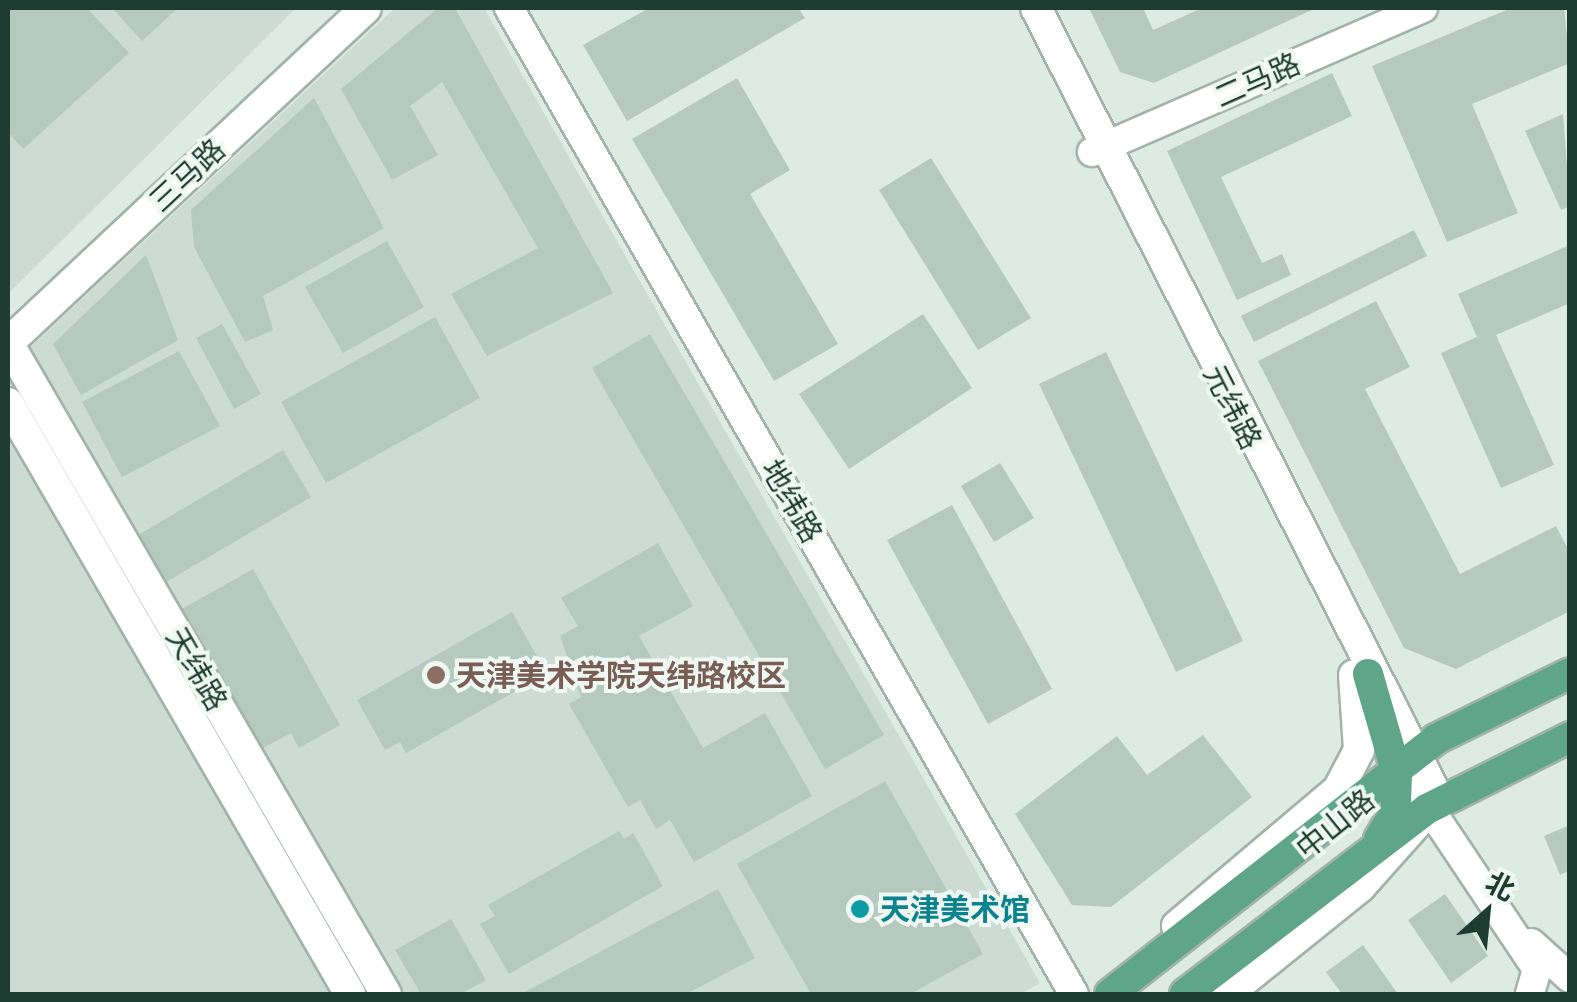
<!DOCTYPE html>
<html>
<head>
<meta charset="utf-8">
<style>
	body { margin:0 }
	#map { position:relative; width:1577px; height:1002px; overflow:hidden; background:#deebe4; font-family:"Noto Sans","Noto Sans SC",sans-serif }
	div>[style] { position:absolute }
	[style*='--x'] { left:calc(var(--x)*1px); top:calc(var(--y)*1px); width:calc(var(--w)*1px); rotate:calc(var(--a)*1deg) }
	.built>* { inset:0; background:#ccdbd3 }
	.building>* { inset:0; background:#b6c9bf }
	.roads { filter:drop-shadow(2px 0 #a1b3ab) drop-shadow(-2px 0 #a1b3ab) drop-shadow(0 2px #a1b3ab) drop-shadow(0 -2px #a1b3ab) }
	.street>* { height:28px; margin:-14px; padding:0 14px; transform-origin:14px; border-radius:14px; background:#fff }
	.secondary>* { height:30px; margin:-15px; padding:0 15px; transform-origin:15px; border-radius:15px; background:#fff }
	.primary>* { height:30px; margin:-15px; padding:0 15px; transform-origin:15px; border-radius:15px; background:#5fa58a }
	.dots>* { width:28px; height:28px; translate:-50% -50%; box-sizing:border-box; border:5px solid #eff8f2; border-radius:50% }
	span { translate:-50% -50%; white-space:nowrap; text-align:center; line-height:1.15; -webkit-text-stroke:8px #eff8f2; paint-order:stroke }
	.street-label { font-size:30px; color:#1e3c31 }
	.education-label { font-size:30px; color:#785e54; font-weight:700 }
	.left { translate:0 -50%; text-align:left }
	.culture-label { font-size:30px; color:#0d838f; font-weight:700 }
	.frame { position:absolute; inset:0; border:10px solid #1e3c31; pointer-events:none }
	.north { position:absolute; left:1437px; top:862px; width:100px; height:100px; -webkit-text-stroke:8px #eff8f2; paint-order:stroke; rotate:27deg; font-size:28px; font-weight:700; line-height:40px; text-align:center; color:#1e3c31 }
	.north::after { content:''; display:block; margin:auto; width:35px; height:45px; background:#1e3c31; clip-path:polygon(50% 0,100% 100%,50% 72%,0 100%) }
</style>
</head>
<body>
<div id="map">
	<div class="built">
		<div style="clip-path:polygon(8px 8px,296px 8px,8px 294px)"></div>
		<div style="clip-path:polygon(395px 8px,484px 8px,1040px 983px,1020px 994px,8px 994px,8px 368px)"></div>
	</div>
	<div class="building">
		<div style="clip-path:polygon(8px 8px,87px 8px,129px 53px,23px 149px,8px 132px)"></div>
		<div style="clip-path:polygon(112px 8px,178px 8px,142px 41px)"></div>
		<div style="clip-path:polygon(438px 8px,455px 8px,613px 293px,487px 356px,451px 294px,538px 248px,442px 82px,410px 106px,438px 155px,392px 180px,341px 89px)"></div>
		<div style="clip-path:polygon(649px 8px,798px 8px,805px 18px,627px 121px,583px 45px)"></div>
		<div style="clip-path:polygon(1089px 8px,1143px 8px,1153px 30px,1202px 8px,1316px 8px,1154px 83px,1120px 72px)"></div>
		<div style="clip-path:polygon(1511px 8px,1564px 8px,1570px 63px,1472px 104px,1518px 213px,1447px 242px,1372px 66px)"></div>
		<div style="clip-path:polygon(1332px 73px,1352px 116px,1221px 177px,1262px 263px,1282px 254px,1291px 275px,1237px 300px,1167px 151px)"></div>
		<div style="clip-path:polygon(737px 78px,790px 170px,750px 194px,838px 344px,774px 381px,632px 139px)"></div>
		<div style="clip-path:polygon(314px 98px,384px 228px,263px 296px,273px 330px,245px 342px,194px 247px,191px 210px)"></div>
		<div style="clip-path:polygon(1563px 114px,1570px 206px,1561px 210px,1525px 131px)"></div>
		<div style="clip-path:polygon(931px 158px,1031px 318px,978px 350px,879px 190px)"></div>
		<div style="clip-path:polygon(1414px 230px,1427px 256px,1254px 342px,1241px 316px)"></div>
		<div style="clip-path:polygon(387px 241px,424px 307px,343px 353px,305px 287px)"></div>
		<div style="clip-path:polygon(1570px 245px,1570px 303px,1496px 335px,1554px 465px,1501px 488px,1441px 353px,1477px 337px,1458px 294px)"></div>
		<div style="clip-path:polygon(146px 255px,178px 340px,81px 395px,53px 344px)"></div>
		<div style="clip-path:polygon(1376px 301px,1410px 367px,1365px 389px,1460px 574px,1556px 526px,1570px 553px,1570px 611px,1456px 669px,1404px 648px,1258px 361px)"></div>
		<div style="clip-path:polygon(923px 314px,972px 388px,849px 469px,799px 394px)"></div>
		<div style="clip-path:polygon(435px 317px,480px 398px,326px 483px,281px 402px)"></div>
		<div style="clip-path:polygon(222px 324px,261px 394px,234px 409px,196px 338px)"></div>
		<div style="clip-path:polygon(650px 334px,884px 735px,825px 769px,592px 368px)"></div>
		<div style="clip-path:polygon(179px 351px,220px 426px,122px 477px,82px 402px)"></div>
		<div style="clip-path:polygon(1106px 352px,1243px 641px,1176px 672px,1039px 384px)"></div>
		<div style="clip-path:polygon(283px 450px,311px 497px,166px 582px,138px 535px)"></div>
		<div style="clip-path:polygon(1000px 463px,1034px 518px,994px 542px,961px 486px)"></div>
		<div style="clip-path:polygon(952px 505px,1052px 689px,988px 724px,887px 540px)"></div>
		<div style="clip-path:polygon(658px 543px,693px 606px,639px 636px,703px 748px,765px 713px,812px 796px,694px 862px,670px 820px,656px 829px,640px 800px,628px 807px,569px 704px,581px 697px,560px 636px,578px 626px,561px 598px)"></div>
		<div style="clip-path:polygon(253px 569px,340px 725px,299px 748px,291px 733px,261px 749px,182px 609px)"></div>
		<div style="clip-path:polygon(512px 612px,542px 665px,532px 670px,537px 679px,406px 753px,400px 742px,385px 750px,357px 700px)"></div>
		<div style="clip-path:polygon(1203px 735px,1252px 797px,1111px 907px,1072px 905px,1015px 814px,1117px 736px,1147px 775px)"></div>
		<div style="clip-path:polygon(885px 781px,983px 954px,910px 994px,811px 994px,737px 864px)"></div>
		<div style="clip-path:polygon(1570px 825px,1570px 870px,1560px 875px,1544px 836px)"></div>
		<div style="clip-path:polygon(619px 831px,624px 839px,633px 833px,663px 886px,509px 974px,480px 924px,495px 916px,488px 905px)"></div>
		<div style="clip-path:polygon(718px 889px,755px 958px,686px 994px,521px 994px)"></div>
		<div style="clip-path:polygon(1445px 894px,1488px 956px,1451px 983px,1408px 920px)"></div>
		<div style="clip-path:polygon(451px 919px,486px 980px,460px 994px,421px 994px,395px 950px)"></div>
		<div style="clip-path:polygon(1363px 945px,1398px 994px,1342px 994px,1326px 972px)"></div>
	</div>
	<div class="roads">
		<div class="street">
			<div style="--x:509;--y:8;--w:1136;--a:60.19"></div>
			<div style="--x:1092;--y:152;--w:361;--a:-23.5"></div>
			<div style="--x:1403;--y:769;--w:241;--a:56.2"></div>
			<div style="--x:1537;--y:969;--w:26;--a:106"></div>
			<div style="--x:1531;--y:943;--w:52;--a:41.9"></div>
		</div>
		<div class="secondary">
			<div style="--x:1036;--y:8;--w:891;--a:63.03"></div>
			<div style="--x:8;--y:343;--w:753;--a:59.86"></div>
			<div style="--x:8;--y:343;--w:490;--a:-43.1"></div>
			<div style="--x:8;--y:403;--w:683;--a:59.94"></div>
			<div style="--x:1177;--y:926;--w:211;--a:-40.2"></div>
			<div style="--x:1338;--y:790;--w:45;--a:-62.3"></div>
			<div style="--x:1359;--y:750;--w:75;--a:-93.8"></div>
			<div style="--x:1227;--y:994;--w:171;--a:-38.8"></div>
			<div style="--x:1360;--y:887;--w:86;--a:-48.3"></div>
		</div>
		<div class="primary">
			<div style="--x:1368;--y:674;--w:104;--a:73.8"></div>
			<div style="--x:1397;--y:774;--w:37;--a:92"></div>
			<div style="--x:1396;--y:811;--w:33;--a:121"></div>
			<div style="--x:1110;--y:994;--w:414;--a:-38"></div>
			<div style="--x:1436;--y:739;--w:149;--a:-26.2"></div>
			<div style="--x:1185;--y:994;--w:305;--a:-37.4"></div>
			<div style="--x:1427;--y:809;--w:160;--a:-26.7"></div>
		</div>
	</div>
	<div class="dots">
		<div style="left:436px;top:675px;background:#8d6e63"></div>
		<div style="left:860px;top:909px;background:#0f9aa8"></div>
	</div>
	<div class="street-label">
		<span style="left:1257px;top:80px;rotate:-24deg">二马路</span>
		<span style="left:187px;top:175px;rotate:-43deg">三马路</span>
		<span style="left:1233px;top:407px;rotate:63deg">元纬路</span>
		<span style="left:792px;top:501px;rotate:60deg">地纬路</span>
		<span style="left:197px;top:669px;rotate:60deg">天纬路</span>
		<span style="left:1335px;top:824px;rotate:-39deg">中山路</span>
	</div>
	<div class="education-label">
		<span class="left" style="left:456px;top:675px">天津美术学院天纬路校区</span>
	</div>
	<div class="culture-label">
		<span class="left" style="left:880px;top:909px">天津美术馆</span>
	</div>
	<div class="frame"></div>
	<div class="north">北</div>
</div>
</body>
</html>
